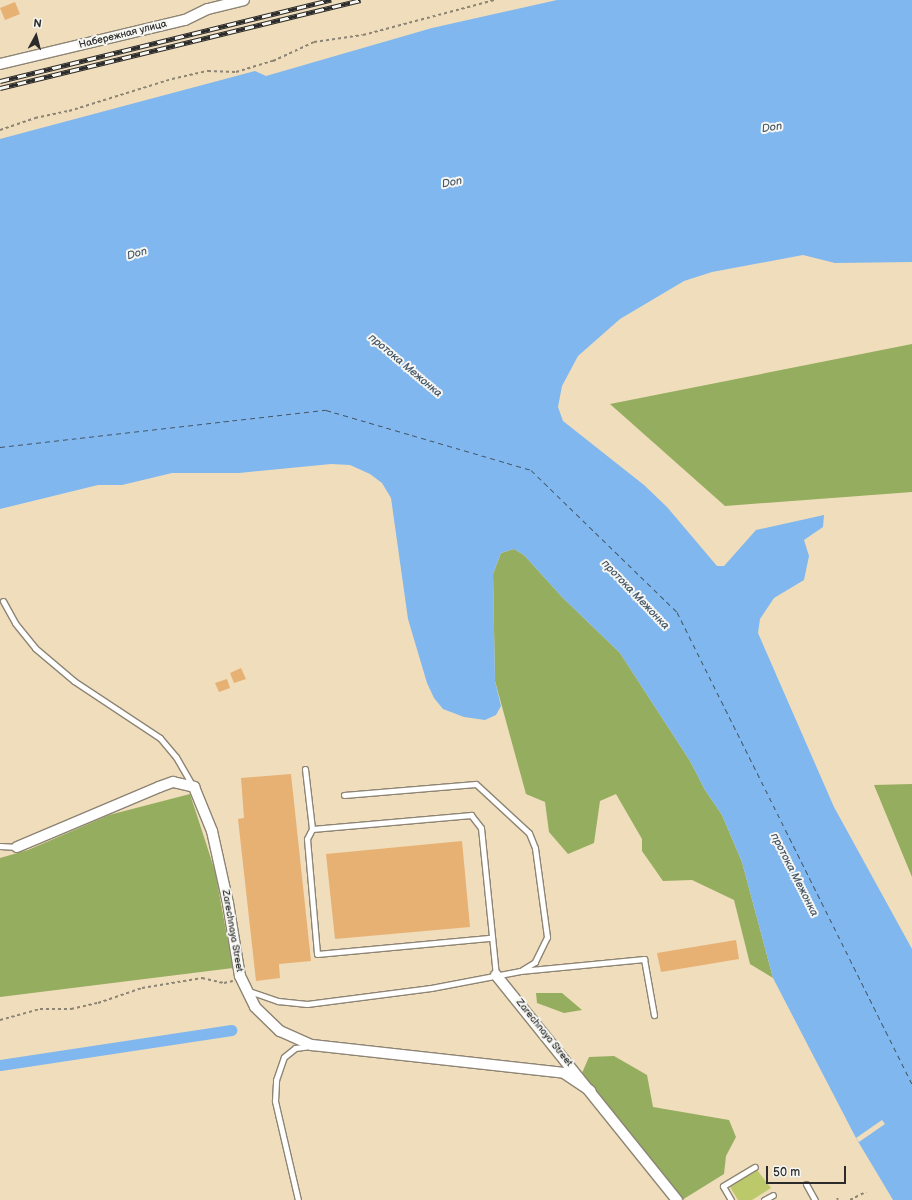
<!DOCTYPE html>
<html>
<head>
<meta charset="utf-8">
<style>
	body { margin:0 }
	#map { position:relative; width:912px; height:1200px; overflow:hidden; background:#efddbc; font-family:"Balsamiq Sans",sans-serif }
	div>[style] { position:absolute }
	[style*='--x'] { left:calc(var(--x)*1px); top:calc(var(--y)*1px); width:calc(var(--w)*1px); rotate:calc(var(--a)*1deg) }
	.green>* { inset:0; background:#bcc96a }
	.forest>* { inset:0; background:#95ad5e }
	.water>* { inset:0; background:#80b7ef }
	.pier>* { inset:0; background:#efddbc }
	.canal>* { height:11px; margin:-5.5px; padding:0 5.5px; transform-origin:5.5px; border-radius:5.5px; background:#80b7ef }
	.ferry>* { height:1px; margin-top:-0.5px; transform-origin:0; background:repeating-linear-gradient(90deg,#456 0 5px,transparent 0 9px) }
	.building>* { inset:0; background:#e7b174 }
	.path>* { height:2px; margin-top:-1px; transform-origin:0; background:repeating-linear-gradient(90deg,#8d8474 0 3px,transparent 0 6px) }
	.roads { filter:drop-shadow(1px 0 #8d8474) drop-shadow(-1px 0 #8d8474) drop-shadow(0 1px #8d8474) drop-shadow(0 -1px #8d8474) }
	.lane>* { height:5px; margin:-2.5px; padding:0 2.5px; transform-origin:2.5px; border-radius:2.5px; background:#fff }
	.street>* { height:10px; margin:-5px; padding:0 5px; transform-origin:5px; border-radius:5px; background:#fff }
	.rail>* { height:4.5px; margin-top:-2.25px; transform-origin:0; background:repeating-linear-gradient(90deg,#f6f6f2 0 9px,#2b2b2b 0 18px); box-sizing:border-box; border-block:1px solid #2b2b2b }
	span { translate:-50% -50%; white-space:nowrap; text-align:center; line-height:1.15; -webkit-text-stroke:4px #f6f6f2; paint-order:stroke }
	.street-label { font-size:10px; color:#2b2b2b }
	.water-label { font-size:11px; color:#456; font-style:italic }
	.north { position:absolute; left:16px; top:16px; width:40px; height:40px; -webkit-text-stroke:3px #f6f6f2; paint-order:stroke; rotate:7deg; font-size:11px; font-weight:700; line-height:16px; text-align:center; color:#2b2b2b }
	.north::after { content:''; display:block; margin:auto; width:14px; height:18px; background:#2b2b2b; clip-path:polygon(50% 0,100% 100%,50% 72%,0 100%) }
	.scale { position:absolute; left:766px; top:1166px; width:80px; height:18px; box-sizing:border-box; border:2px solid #2b2b2b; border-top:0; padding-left:5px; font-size:12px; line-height:14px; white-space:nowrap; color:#2b2b2b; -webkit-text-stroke:3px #f6f6f2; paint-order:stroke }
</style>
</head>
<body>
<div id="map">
	<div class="green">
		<div style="clip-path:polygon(757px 1170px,771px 1188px,752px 1200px,738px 1200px,730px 1187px)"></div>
	</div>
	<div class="forest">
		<div style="clip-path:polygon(912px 344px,912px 492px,725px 506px,610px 404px)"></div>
		<div style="clip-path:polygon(514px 549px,524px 555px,562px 597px,620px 653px,690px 761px,705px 790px,722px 815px,742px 862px,773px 978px,750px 964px,734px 900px,692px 880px,663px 881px,642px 851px,642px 839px,616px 794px,600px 801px,594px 843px,568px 854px,549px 832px,545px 802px,526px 794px,495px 681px,493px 574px,501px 553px)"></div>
		<div style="clip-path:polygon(912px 784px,912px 877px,874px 785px)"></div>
		<div style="clip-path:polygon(190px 794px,215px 871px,233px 968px,0 997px,0 858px,28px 850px,109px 815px)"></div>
		<div style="clip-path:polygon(536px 993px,562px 993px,582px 1010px,564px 1013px,537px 1003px)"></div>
		<div style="clip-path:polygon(614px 1056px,647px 1075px,653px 1107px,729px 1120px,736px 1137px,726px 1156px,724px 1174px,682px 1200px,677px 1200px,582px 1073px,589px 1057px)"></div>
	</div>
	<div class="water">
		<div style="clip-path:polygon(557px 0,912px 0,912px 262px,835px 263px,803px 255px,712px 272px,684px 281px,620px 319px,578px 356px,562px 386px,558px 407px,563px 421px,644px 485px,667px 507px,717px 566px,724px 566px,756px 530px,824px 515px,823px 527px,804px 540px,809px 556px,804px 580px,774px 598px,760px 619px,758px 633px,834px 807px,912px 949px,912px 1200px,893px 1200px,856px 1138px,773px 978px,742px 862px,722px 815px,705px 790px,690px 761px,620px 653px,562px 597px,524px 555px,514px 549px,501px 553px,493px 574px,495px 681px,501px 706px,496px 715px,485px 720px,464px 717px,443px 709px,434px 698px,427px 683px,408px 619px,391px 498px,382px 483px,370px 474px,350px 465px,331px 464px,239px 473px,172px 473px,122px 485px,98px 485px,0 509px,0 139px,255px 71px,266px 76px,432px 28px)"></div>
	</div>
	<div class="pier">
		<div style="clip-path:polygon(882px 1120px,885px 1124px,859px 1142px,856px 1138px)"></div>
	</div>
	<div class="canal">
		<div style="--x:0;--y:1065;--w:234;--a:-8.6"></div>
	</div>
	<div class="ferry">
		<div style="--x:0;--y:447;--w:328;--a:-6.5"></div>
		<div style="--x:326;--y:410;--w:214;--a:16.3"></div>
		<div style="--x:531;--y:470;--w:204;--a:44.2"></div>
		<div style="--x:677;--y:612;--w:527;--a:63.53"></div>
	</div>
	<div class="building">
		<div style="clip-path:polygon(15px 2px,20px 14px,5px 20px,0 8px)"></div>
		<div style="clip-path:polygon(241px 668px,246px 679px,234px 683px,230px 673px)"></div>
		<div style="clip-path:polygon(227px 679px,230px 688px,219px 692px,215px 683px)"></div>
		<div style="clip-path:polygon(291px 774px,311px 961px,279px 964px,280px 978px,256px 981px,238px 819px,244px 818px,241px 778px)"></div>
		<div style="clip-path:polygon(462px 841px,470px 927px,335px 939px,326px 854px)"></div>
		<div style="clip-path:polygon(736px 940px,739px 959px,661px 972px,657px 953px)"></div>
	</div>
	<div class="path">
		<div style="--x:0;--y:130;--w:37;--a:-19"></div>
		<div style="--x:35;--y:118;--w:35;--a:-12"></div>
		<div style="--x:69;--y:111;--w:108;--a:-17.3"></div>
		<div style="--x:172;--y:79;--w:37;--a:-13"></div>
		<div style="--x:208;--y:71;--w:28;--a:2"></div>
		<div style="--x:236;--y:72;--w:39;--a:-17"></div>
		<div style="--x:273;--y:61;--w:45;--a:-24.9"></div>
		<div style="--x:314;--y:42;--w:49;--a:-8.1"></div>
		<div style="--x:363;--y:35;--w:137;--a:-14.9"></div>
		<div style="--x:0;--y:1020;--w:41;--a:-15.4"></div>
		<div style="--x:40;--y:1009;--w:31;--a:0"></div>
		<div style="--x:71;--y:1009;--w:28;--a:-13"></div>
		<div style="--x:98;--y:1003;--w:46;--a:-18.8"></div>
		<div style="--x:142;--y:988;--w:61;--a:-9.5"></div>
		<div style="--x:202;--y:978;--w:23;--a:13"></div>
		<div style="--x:224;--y:983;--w:9;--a:-13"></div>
		<div style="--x:837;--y:1198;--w:2;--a:63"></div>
		<div style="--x:850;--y:1200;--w:18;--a:-27"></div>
	</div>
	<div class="roads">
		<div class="lane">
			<div style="--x:3;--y:601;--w:25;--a:61"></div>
			<div style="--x:15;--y:623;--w:32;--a:51"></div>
			<div style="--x:35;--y:648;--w:51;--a:40.2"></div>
			<div style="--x:74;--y:681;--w:103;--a:33.5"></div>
			<div style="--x:160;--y:738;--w:25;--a:50"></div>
			<div style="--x:176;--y:757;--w:34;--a:60"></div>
			<div style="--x:305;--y:769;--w:60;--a:83.3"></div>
			<div style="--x:312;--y:829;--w:160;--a:-5"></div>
			<div style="--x:471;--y:815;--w:16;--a:52"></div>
			<div style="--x:481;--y:828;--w:148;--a:84.2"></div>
			<div style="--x:344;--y:795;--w:132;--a:-4.8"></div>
			<div style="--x:476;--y:784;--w:72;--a:42.8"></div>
			<div style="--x:529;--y:833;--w:16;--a:68"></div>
			<div style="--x:535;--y:848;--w:90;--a:82.3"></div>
			<div style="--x:547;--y:937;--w:28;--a:116"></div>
			<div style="--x:535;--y:962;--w:15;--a:148"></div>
			<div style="--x:312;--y:829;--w:11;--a:117"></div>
			<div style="--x:307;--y:839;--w:115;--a:85"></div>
			<div style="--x:317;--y:954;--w:175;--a:-5.3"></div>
			<div style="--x:0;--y:846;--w:17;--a:3"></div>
			<div style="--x:249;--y:991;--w:31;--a:19"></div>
			<div style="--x:278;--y:1001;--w:29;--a:6"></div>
			<div style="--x:307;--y:1004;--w:125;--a:-7.4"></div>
			<div style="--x:431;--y:988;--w:91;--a:-10.8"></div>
			<div style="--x:520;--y:971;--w:125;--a:-5.5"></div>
			<div style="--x:644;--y:959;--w:57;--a:79.9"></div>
			<div style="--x:806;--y:1184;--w:18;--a:61"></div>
			<div style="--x:298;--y:1200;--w:102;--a:-103.1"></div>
			<div style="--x:275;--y:1101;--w:21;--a:-87"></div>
			<div style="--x:276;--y:1080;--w:24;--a:-71"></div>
			<div style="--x:284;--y:1057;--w:14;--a:-39"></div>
			<div style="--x:295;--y:1048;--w:16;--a:-7"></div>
			<div style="--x:731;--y:1200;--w:16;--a:-120"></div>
			<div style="--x:723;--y:1186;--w:37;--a:-31"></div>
			<div style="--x:764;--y:1200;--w:10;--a:-29"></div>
		</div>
		<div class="street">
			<div style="--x:0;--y:64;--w:190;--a:-13.4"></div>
			<div style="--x:185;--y:20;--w:25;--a:-26"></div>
			<div style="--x:208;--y:9;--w:37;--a:-14"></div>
			<div style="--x:17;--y:847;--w:154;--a:-22.9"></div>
			<div style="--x:159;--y:787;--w:15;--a:-20"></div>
			<div style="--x:173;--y:782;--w:22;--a:13"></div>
			<div style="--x:194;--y:787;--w:48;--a:67.8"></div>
			<div style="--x:212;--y:831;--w:74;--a:77.5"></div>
			<div style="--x:228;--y:903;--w:74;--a:80.7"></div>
			<div style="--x:240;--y:976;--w:34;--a:64"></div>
			<div style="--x:255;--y:1007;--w:35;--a:44"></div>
			<div style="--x:280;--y:1031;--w:35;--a:24"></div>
			<div style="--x:312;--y:1045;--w:254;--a:6.3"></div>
			<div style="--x:564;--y:1073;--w:32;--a:34"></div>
			<div style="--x:496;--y:975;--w:289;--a:51.2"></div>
		</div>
	</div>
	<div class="rail">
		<div style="--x:0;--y:81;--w:341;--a:-13.8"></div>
		<div style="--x:0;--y:88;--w:371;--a:-13.7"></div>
	</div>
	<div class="street-label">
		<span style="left:123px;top:35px;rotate:-14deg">Набережная улица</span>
		<span style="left:232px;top:931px;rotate:80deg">Zarechnaya Street</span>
		<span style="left:544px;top:1033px;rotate:51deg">Zarechnaya Street</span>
	</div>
	<div class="water-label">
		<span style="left:772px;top:128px;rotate:-9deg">Don</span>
		<span style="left:452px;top:183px;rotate:-11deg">Don</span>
		<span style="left:137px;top:254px;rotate:-16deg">Don</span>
		<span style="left:405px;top:366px;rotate:40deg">протока Межонка</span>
		<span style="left:635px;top:595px;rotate:46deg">протока Межонка</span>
		<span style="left:794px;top:875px;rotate:63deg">протока Межонка</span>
	</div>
	<div class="north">N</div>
	<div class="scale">50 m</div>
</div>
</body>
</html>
